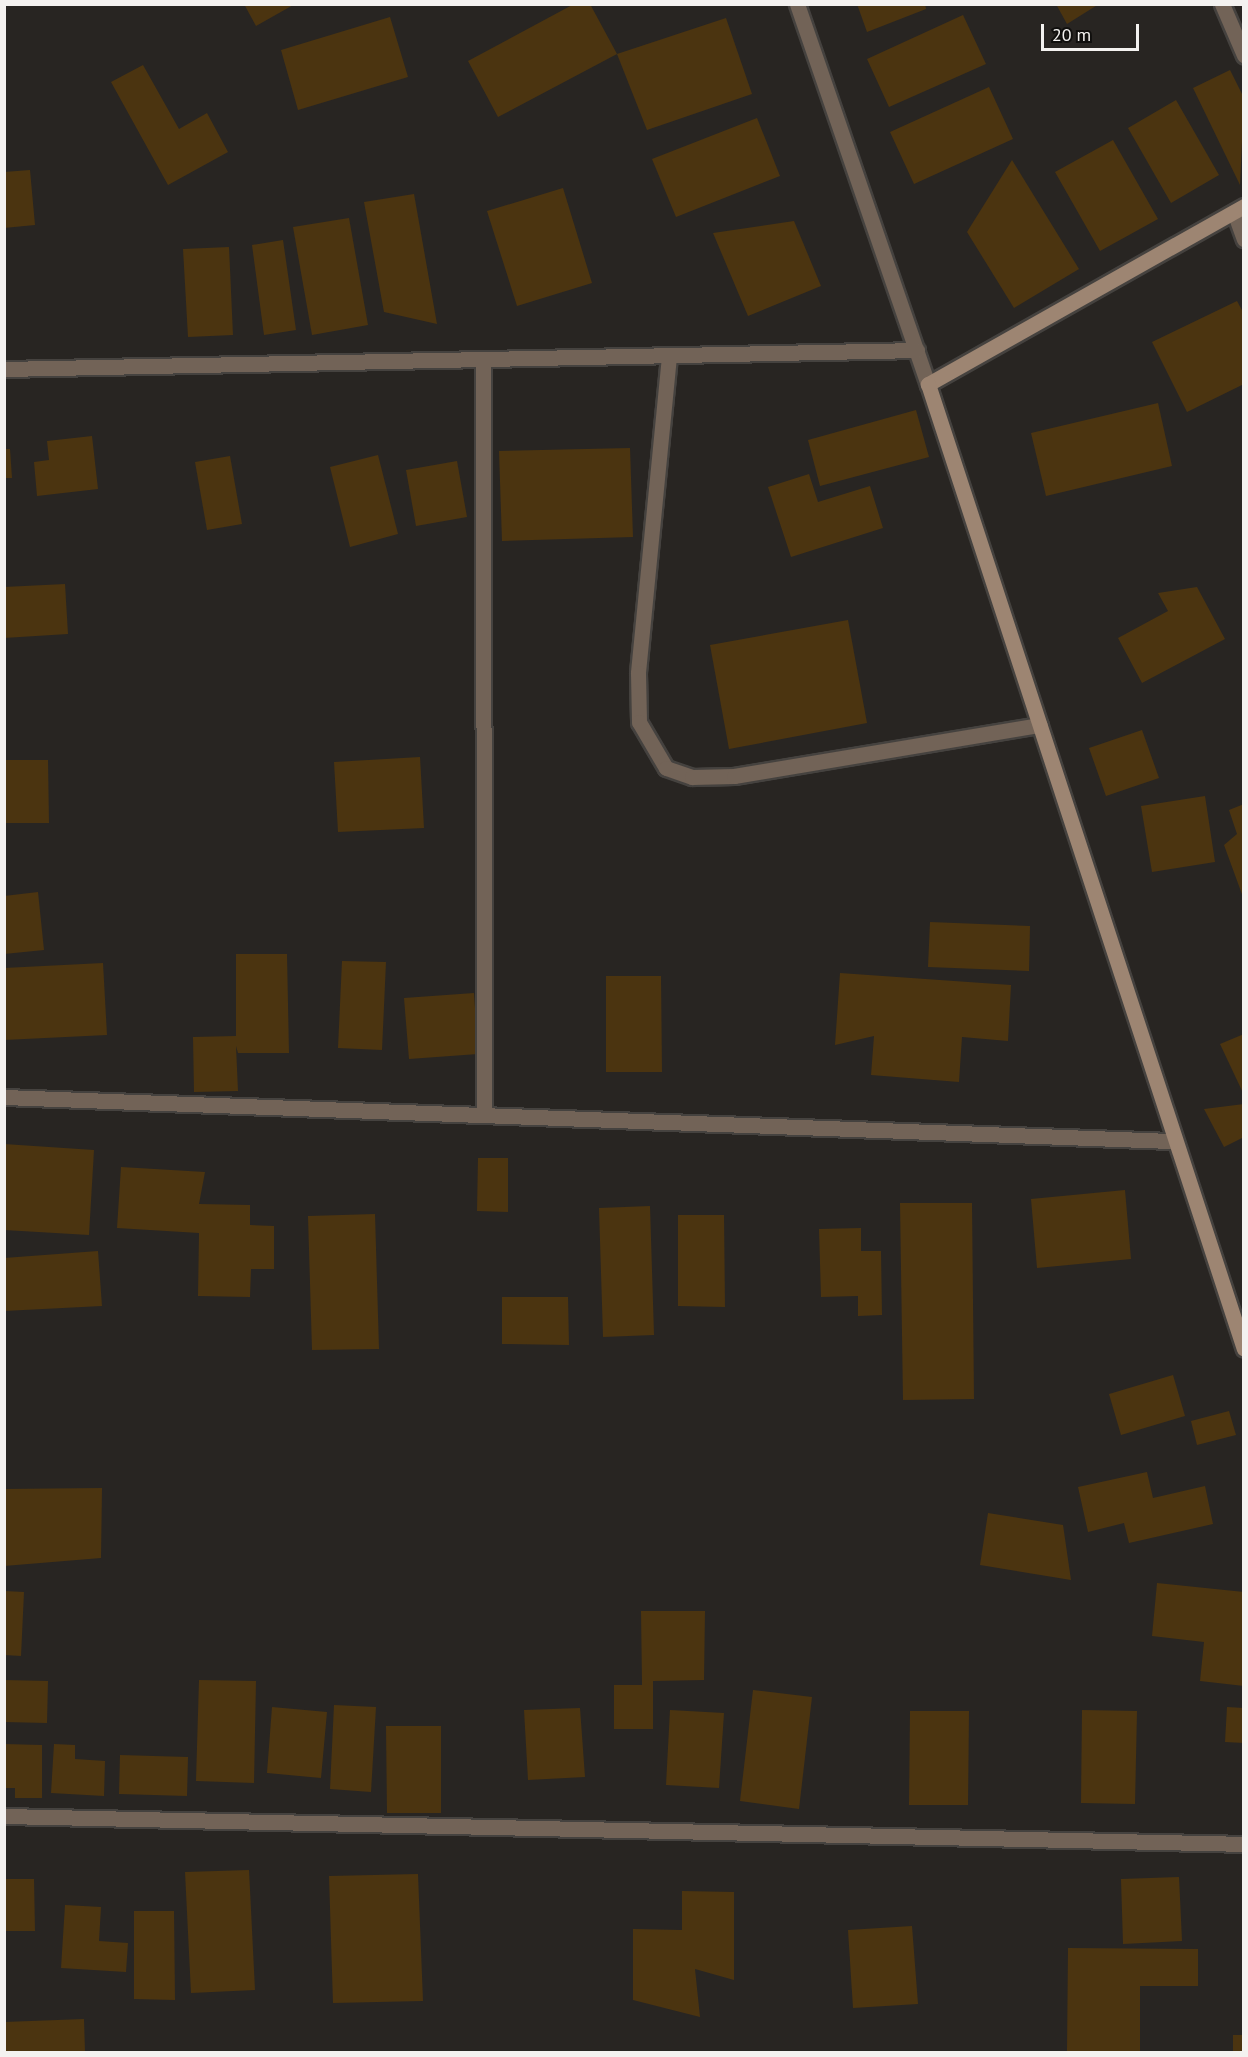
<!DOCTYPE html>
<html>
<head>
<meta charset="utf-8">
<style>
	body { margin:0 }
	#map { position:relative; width:1248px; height:2057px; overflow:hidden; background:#282522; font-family:"PT Sans",sans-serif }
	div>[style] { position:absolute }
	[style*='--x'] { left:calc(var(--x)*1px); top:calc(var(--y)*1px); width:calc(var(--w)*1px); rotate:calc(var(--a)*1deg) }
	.building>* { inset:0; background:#4b3410 }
	.roads { filter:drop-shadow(2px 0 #45423f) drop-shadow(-2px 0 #45423f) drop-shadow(0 2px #45423f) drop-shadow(0 -2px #45423f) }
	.street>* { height:15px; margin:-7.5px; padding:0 7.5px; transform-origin:7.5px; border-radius:7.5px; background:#726357 }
	.secondary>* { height:15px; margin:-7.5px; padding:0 7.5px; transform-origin:7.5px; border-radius:7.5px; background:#9d8572 }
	span { translate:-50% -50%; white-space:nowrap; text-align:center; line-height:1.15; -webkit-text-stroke:6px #100f0d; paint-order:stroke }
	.frame { position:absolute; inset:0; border:6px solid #f4f2f0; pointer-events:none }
	.scale { position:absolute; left:1041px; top:24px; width:98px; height:27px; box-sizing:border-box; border:3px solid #f4f2f0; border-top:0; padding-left:8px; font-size:18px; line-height:21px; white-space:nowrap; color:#f4f2f0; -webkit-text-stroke:4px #100f0d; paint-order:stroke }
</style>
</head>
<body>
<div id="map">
	<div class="building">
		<div style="clip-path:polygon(244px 4px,295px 4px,256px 26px)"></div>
		<div style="clip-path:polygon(574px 4px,590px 4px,617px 54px,498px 117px,468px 61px)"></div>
		<div style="clip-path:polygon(857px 4px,925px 4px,926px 9px,867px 32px)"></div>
		<div style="clip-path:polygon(1056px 4px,1099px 4px,1067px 24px)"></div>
		<div style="clip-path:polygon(963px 15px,986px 64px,889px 107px,867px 59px)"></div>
		<div style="clip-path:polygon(390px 17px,408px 77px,298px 110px,281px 50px)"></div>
		<div style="clip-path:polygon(726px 18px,752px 94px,647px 130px,617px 54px)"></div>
		<div style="clip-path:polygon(143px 65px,179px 129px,207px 113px,228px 152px,168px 185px,111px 82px)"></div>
		<div style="clip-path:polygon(1230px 70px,1244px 98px,1240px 185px,1193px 88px)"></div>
		<div style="clip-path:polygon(989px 87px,1013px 139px,914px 184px,890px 132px)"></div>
		<div style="clip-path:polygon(1176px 100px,1219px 175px,1171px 203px,1128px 128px)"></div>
		<div style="clip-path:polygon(757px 118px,780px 176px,676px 217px,652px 159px)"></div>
		<div style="clip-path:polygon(1113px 140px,1158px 219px,1100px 251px,1055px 172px)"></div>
		<div style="clip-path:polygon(1012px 160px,1079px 269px,1014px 308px,967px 232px)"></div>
		<div style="clip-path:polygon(30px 170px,35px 225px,4px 228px,4px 172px)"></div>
		<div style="clip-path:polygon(563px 188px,592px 283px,517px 306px,487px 211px)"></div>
		<div style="clip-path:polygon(414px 194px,437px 324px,384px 312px,364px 202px)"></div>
		<div style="clip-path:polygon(349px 218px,368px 325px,312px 335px,293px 227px)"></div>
		<div style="clip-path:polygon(794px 221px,821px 286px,748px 316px,713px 233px)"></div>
		<div style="clip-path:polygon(283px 240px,296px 330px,264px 335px,252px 245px)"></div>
		<div style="clip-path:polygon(229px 247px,233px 335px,188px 337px,183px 249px)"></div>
		<div style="clip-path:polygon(1237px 301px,1244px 314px,1244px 384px,1187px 412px,1152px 342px)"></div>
		<div style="clip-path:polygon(1158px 403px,1172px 466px,1046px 496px,1031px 433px)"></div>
		<div style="clip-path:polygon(916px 410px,929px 457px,820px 486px,808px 440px)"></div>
		<div style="clip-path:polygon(92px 436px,98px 489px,37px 496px,34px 462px,49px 460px,47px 441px)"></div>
		<div style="clip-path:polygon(630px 448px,633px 537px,502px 541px,499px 451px)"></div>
		<div style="clip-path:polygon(4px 449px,10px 449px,12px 478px,4px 478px)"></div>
		<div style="clip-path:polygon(378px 455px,398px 534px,350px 547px,330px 467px)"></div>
		<div style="clip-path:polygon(230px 456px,242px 524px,207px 530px,195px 462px)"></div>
		<div style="clip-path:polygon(457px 461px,467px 517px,416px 526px,406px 470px)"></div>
		<div style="clip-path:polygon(809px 474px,818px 502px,870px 486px,883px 528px,791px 557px,768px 487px)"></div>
		<div style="clip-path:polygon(65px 584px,68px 634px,4px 638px,4px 587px)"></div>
		<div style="clip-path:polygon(1197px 587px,1225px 639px,1142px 683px,1118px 638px,1168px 611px,1158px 593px)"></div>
		<div style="clip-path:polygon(848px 620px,867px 723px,729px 749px,710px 645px)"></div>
		<div style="clip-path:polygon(1142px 730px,1159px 778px,1106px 796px,1089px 748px)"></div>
		<div style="clip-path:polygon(420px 757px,424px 828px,338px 832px,334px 762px)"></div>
		<div style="clip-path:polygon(4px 760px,48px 760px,49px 823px,4px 823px)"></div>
		<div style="clip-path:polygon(1205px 796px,1215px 862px,1152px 872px,1141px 806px)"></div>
		<div style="clip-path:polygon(1244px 804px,1244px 897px,1243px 897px,1224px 845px,1237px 834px,1229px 810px)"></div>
		<div style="clip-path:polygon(38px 892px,44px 950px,4px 954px,4px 896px)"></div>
		<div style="clip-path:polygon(930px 922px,1030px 926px,1029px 971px,928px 967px)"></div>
		<div style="clip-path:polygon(236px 954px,287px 954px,289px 1053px,238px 1053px,236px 1046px,238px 1091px,194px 1092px,193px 1037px,236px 1036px)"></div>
		<div style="clip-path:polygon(342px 961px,386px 962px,382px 1050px,338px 1048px)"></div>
		<div style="clip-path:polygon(103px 963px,107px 1035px,4px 1040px,4px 968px)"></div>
		<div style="clip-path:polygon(840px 973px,1011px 985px,1008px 1041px,962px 1037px,959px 1082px,871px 1075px,874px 1036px,835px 1045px)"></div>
		<div style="clip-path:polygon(606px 976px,661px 976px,662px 1072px,606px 1072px)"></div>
		<div style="clip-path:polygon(474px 993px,478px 1054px,409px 1059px,404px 998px)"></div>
		<div style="clip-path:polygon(1244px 1034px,1244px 1095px,1220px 1044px)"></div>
		<div style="clip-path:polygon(1244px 1104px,1244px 1137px,1224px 1147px,1204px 1109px)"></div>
		<div style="clip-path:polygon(4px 1144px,94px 1150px,89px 1235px,4px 1230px)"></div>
		<div style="clip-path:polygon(478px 1158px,508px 1158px,508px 1212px,477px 1211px)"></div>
		<div style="clip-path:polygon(121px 1167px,205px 1172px,199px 1204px,250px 1205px,250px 1225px,274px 1226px,274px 1269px,251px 1269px,250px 1297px,198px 1296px,199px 1233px,117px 1228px)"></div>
		<div style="clip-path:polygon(1125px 1190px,1131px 1259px,1037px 1268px,1031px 1199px)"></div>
		<div style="clip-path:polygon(900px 1203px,972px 1203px,974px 1399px,903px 1400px)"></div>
		<div style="clip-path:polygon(650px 1206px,654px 1335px,603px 1337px,599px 1208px)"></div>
		<div style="clip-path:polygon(375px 1214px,379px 1349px,312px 1350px,308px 1216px)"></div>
		<div style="clip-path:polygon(678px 1215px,724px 1215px,725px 1307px,678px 1306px)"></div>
		<div style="clip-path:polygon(861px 1228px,861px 1251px,881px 1251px,882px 1315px,858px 1316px,858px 1296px,821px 1297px,819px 1229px)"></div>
		<div style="clip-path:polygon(98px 1251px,102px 1306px,4px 1311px,4px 1258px)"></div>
		<div style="clip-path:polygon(502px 1297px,568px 1297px,569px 1345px,502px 1344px)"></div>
		<div style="clip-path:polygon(1173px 1375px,1185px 1416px,1121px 1435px,1109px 1394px)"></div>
		<div style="clip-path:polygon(1229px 1411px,1236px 1435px,1197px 1445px,1191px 1421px)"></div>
		<div style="clip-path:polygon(1147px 1472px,1153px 1498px,1205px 1486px,1213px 1524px,1129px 1543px,1124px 1523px,1088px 1532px,1078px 1487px)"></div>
		<div style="clip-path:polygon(102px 1488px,101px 1558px,4px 1566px,4px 1489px)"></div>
		<div style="clip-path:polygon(988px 1513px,1063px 1525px,1071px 1580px,980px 1565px)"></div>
		<div style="clip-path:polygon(1157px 1583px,1244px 1592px,1244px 1686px,1200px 1681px,1204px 1642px,1152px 1636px)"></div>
		<div style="clip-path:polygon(4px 1591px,24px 1592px,21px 1656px,4px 1655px)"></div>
		<div style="clip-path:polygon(641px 1611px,705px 1611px,704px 1680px,653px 1681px,653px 1729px,614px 1729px,614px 1685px,642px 1685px)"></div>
		<div style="clip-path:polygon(4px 1680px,48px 1681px,47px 1723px,4px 1722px)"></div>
		<div style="clip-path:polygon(199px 1680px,256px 1681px,254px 1783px,196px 1781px)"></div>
		<div style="clip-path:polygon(753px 1690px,812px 1697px,799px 1809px,740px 1801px)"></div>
		<div style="clip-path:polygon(334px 1705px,376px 1707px,371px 1792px,330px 1789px)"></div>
		<div style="clip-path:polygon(272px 1707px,327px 1712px,321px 1778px,267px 1773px)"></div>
		<div style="clip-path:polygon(1227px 1707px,1244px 1708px,1244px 1743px,1225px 1742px)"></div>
		<div style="clip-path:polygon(580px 1708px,585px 1777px,528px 1780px,524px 1710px)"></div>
		<div style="clip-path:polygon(670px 1710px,724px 1713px,719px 1788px,666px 1785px)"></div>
		<div style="clip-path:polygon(1082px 1710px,1137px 1711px,1135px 1804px,1081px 1803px)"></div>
		<div style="clip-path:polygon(910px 1711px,969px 1711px,968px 1805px,909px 1805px)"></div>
		<div style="clip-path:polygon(386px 1726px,441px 1726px,441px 1813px,387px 1813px)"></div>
		<div style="clip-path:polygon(4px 1744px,42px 1745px,42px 1798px,15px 1798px,15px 1788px,4px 1788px)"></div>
		<div style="clip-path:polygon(54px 1744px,75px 1745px,75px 1759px,105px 1761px,104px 1796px,51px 1793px)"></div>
		<div style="clip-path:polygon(120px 1755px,188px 1757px,187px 1796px,119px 1794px)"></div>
		<div style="clip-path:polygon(249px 1870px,255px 1990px,191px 1993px,185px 1872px)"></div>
		<div style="clip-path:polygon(418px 1874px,423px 2001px,333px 2003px,329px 1876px)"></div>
		<div style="clip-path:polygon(1179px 1877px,1182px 1941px,1123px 1944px,1121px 1879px)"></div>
		<div style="clip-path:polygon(4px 1879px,34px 1879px,35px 1931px,4px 1931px)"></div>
		<div style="clip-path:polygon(682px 1891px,734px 1892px,734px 1980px,695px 1969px,700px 2017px,633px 2000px,633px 1929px,682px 1930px)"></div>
		<div style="clip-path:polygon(65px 1905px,101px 1907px,99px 1941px,128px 1943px,126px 1972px,61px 1968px)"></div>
		<div style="clip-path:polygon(134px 1911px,174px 1911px,175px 2000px,134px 1999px)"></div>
		<div style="clip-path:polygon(912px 1926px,918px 2004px,853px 2008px,848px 1930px)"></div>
		<div style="clip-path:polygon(1068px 1948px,1198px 1949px,1198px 1986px,1140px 1986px,1140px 2052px,1067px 2052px)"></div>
		<div style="clip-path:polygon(84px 2019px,85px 2052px,4px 2052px,4px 2022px)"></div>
		<div style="clip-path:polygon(1233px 2035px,1244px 2035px,1244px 2052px,1233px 2052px)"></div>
	</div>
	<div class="roads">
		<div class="street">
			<div style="--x:797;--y:4;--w:402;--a:71"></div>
			<div style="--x:1222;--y:4;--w:56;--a:66.7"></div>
			<div style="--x:1234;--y:212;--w:29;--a:70"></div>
			<div style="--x:669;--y:356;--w:319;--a:95.6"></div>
			<div style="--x:638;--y:673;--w:49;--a:88.8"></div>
			<div style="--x:639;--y:722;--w:53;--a:59.6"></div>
			<div style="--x:666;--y:768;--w:28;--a:19"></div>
			<div style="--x:692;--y:777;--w:42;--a:-1.4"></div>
			<div style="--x:734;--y:776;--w:310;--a:-9.5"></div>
			<div style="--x:483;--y:359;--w:756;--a:89.92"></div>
			<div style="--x:4;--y:369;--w:913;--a:-1.19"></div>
			<div style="--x:4;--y:1097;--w:1169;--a:2.16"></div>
			<div style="--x:4;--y:1816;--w:1240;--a:1.29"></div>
		</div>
		<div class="secondary">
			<div style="--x:1244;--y:206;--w:363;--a:150.6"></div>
			<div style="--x:928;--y:384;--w:1015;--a:71.87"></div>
		</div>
	</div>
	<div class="frame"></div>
	<div class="scale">20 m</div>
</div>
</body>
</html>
